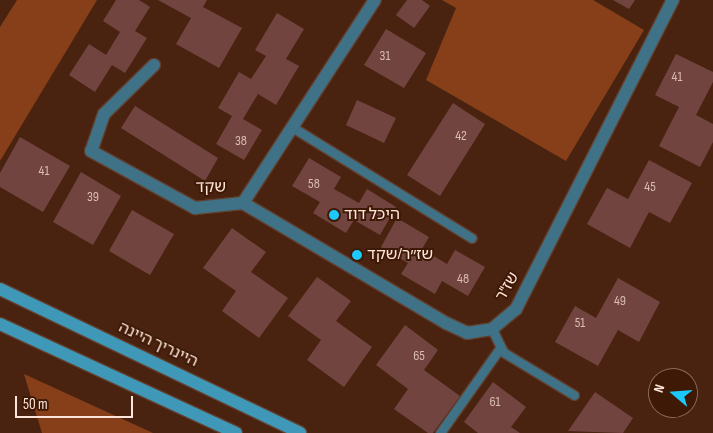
<!DOCTYPE html>
<html>
<head>
<meta charset="utf-8">
<style>
	body { margin:0 }
	#map { position:relative; width:713px; height:433px; overflow:hidden; background:#492310; font-family:"Sofia Sans Condensed","Noto Sans Hebrew",sans-serif }
	div>[style] { position:absolute }
	[style*='--x'] { left:calc(var(--x)*1px); top:calc(var(--y)*1px); width:calc(var(--w)*1px); rotate:calc(var(--a)*1deg) }
	.green>* { inset:0; background:#863f19 }
	.building>* { inset:0; background:#724440 }
	.roads { filter:drop-shadow(1px 0 #623e2c) drop-shadow(-1px 0 #623e2c) drop-shadow(0 1px #623e2c) drop-shadow(0 -1px #623e2c) }
	.lane>* { height:9px; margin:-4.5px; padding:0 4.5px; transform-origin:4.5px; border-radius:4.5px; background:#3f7286 }
	.street>* { height:12px; margin:-6px; padding:0 6px; transform-origin:6px; border-radius:6px; background:#3f7286 }
	.secondary>* { height:12px; margin:-6px; padding:0 6px; transform-origin:6px; border-radius:6px; background:#3f98b7 }
	.dots>* { width:14px; height:14px; translate:-50% -50%; box-sizing:border-box; border:2px solid #3e1906; border-radius:50% }
	span { translate:-50% -50%; white-space:nowrap; text-align:center; line-height:1.15; -webkit-text-stroke:4px #3e1906; paint-order:stroke }
	.number-label { font-size:14px; color:#dbbcb3 }
	.number-label span { -webkit-text-stroke-width:0 }
	.street-label { font-size:16px; color:#fee4d9 }
	.poi-label { font-size:16px; color:#fee4d9 }
	.left { translate:0 -50%; text-align:left }
	.north { position:absolute; left:648px; top:368px; width:50px; height:50px; box-sizing:border-box; background:#3e1906; border:1px solid #8b6a5a; border-radius:50%; rotate:288deg; font-size:14px; font-weight:700; line-height:20px; text-align:center; color:#fee4d9 }
	.north::after { content:''; display:block; margin:auto; width:18px; height:22px; background:#1cc9fc; clip-path:polygon(50% 0,100% 100%,50% 72%,0 100%) }
	.scale { position:absolute; left:15px; top:396px; width:118px; height:22px; box-sizing:border-box; border:2px solid #fee4d9; border-top:0; padding-left:6px; font-size:15px; line-height:18px; white-space:nowrap; color:#fee4d9; -webkit-text-stroke:4px #3e1906; paint-order:stroke }
</style>
</head>
<body>
<div id="map">
	<div class="green">
		<div style="clip-path:polygon(17px 0,97px 0,0 161px,0 27px)"></div>
		<div style="clip-path:polygon(442px 0,593px 0,644px 30px,566px 161px,426px 80px,456px 8px)"></div>
		<div style="clip-path:polygon(24px 374px,153px 433px,42px 433px)"></div>
	</div>
	<div class="building">
		<div style="clip-path:polygon(116px 0,139px 0,150px 7px,135px 31px,147px 38px,125px 73px,112px 65px,95px 92px,69px 75px,89px 44px,106px 55px,120px 32px,103px 21px)"></div>
		<div style="clip-path:polygon(158px 0,207px 0,203px 7px,242px 28px,219px 68px,176px 44px,191px 18px)"></div>
		<div style="clip-path:polygon(407px 0,422px 0,430px 6px,414px 28px,396px 15px)"></div>
		<div style="clip-path:polygon(613px 0,635px 0,629px 9px)"></div>
		<div style="clip-path:polygon(277px 13px,304px 29px,286px 59px,299px 66px,276px 105px,258px 94px,243px 119px,262px 130px,244px 160px,216px 144px,232px 116px,218px 108px,239px 72px,251px 79px,266px 56px,255px 50px)"></div>
		<div style="clip-path:polygon(386px 29px,426px 53px,404px 88px,364px 65px)"></div>
		<div style="clip-path:polygon(676px 54px,713px 72px,713px 82px,696px 115px,713px 124px,713px 142px,700px 167px,659px 146px,679px 107px,655px 95px)"></div>
		<div style="clip-path:polygon(357px 100px,396px 118px,384px 143px,346px 125px)"></div>
		<div style="clip-path:polygon(453px 103px,485px 124px,440px 196px,407px 175px)"></div>
		<div style="clip-path:polygon(135px 106px,218px 158px,205px 181px,121px 128px)"></div>
		<div style="clip-path:polygon(20px 137px,70px 166px,43px 212px,0 187px,0 173px)"></div>
		<div style="clip-path:polygon(309px 158px,341px 177px,334px 189px,359px 203px,367px 189px,396px 207px,380px 235px,354px 220px,346px 233px,313px 213px,320px 202px,292px 186px)"></div>
		<div style="clip-path:polygon(649px 160px,692px 183px,670px 223px,649px 212px,630px 248px,587px 224px,607px 188px,628px 199px)"></div>
		<div style="clip-path:polygon(81px 172px,121px 196px,93px 245px,53px 222px)"></div>
		<div style="clip-path:polygon(132px 210px,174px 234px,150px 275px,109px 251px)"></div>
		<div style="clip-path:polygon(397px 218px,429px 237px,422px 249px,447px 264px,455px 250px,485px 267px,468px 296px,442px 281px,435px 294px,401px 274px,408px 263px,381px 247px)"></div>
		<div style="clip-path:polygon(232px 228px,266px 252px,251px 272px,288px 298px,259px 338px,222px 311px,236px 291px,203px 268px)"></div>
		<div style="clip-path:polygon(317px 277px,351px 301px,336px 321px,372px 347px,344px 387px,307px 360px,321px 340px,288px 316px)"></div>
		<div style="clip-path:polygon(618px 278px,660px 302px,639px 342px,618px 330px,598px 366px,555px 342px,575px 306px,596px 318px)"></div>
		<div style="clip-path:polygon(405px 325px,438px 350px,424px 370px,460px 396px,433px 433px,428px 433px,394px 409px,408px 389px,376px 365px)"></div>
		<div style="clip-path:polygon(493px 382px,526px 407px,511px 427px,520px 433px,478px 433px,464px 422px)"></div>
		<div style="clip-path:polygon(595px 392px,633px 418px,623px 433px,568px 431px)"></div>
	</div>
	<div class="roads">
		<div class="lane">
			<div style="--x:292;--y:127;--w:211;--a:31.7"></div>
			<div style="--x:492;--y:329;--w:25;--a:64"></div>
			<div style="--x:503;--y:352;--w:83;--a:31.2"></div>
			<div style="--x:440;--y:433;--w:104;--a:-54.8"></div>
		</div>
		<div class="street">
			<div style="--x:154;--y:65;--w:70;--a:135.6"></div>
			<div style="--x:104;--y:114;--w:39;--a:109"></div>
			<div style="--x:91;--y:151;--w:119;--a:28.7"></div>
			<div style="--x:195;--y:208;--w:48;--a:-5.9"></div>
			<div style="--x:243;--y:203;--w:242;--a:-57"></div>
			<div style="--x:243;--y:203;--w:236;--a:30.6"></div>
			<div style="--x:446;--y:323;--w:23;--a:25"></div>
			<div style="--x:467;--y:333;--w:25;--a:-9"></div>
			<div style="--x:492;--y:329;--w:31;--a:-40"></div>
			<div style="--x:516;--y:309;--w:347;--a:-63.1"></div>
		</div>
		<div class="secondary">
			<div style="--x:0;--y:289;--w:333;--a:25.6"></div>
			<div style="--x:0;--y:324;--w:260;--a:24.8"></div>
		</div>
	</div>
	<div class="dots">
		<div style="left:334px;top:215px;background:#1cc9fc"></div>
		<div style="left:357px;top:255px;background:#1cc9fc"></div>
	</div>
	<div class="number-label">
		<span style="left:385px;top:56px">31</span>
		<span style="left:677px;top:77px">41</span>
		<span style="left:461px;top:136px">42</span>
		<span style="left:241px;top:141px">38</span>
		<span style="left:44px;top:171px">41</span>
		<span style="left:314px;top:184px">58</span>
		<span style="left:650px;top:187px">45</span>
		<span style="left:93px;top:197px">39</span>
		<span style="left:463px;top:279px">48</span>
		<span style="left:620px;top:301px">49</span>
		<span style="left:580px;top:323px">51</span>
		<span style="left:419px;top:356px">65</span>
		<span style="left:495px;top:402px">61</span>
	</div>
	<div class="street-label">
		<span style="left:211px;top:188px;rotate:-1deg">שקד</span>
		<span style="left:508px;top:287px;rotate:-60deg">שז"ר</span>
		<span style="left:158px;top:345px;rotate:25deg">היינריך היינה</span>
	</div>
	<div class="poi-label">
		<span class="left" style="left:344px;top:215px">היכל דוד</span>
		<span class="left" style="left:367px;top:255px">שז״ר/שקד</span>
	</div>
	<div class="north">N</div>
	<div class="scale">50 m</div>
</div>
</body>
</html>
